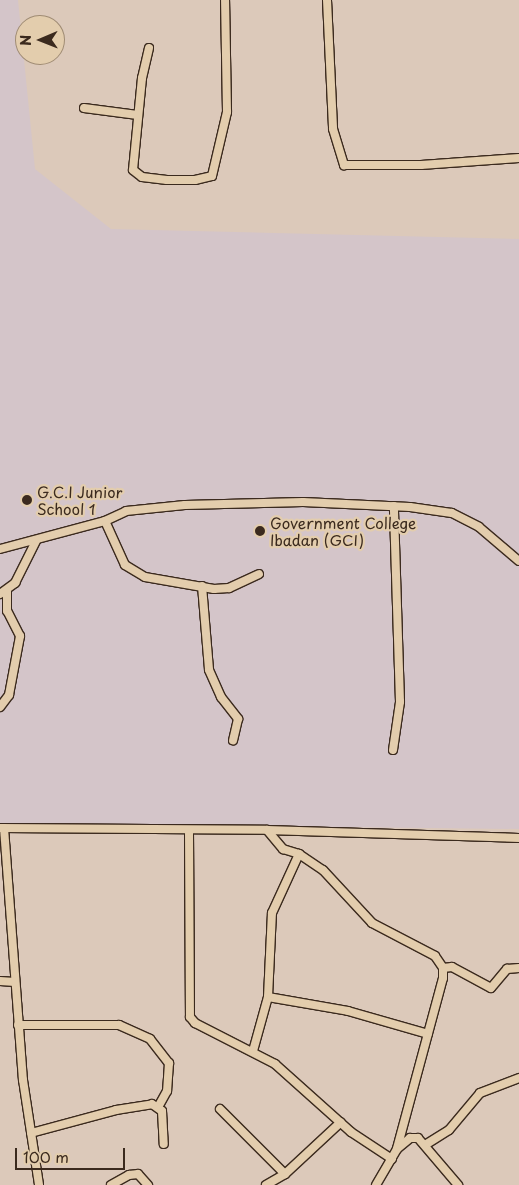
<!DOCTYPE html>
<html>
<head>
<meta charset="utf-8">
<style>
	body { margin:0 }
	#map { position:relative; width:519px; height:1185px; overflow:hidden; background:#dcc9ba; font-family:"Playpen Sans",sans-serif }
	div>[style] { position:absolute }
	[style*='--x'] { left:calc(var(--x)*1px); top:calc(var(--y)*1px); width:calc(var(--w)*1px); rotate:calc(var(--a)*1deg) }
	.built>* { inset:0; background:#d4c5c9 }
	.roads { filter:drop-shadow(1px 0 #3b2a1e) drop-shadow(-1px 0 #3b2a1e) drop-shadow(0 1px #3b2a1e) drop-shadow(0 -1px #3b2a1e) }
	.minor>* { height:8px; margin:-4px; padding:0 4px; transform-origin:4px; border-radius:4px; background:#e3cdad }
	.dots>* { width:14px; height:14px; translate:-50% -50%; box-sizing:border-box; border:2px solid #e3cdad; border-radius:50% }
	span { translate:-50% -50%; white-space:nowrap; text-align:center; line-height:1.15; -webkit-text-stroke:4.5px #e3cdad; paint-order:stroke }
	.poi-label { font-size:15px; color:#3b2a1e }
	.left { translate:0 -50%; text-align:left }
	.north { position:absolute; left:15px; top:15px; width:50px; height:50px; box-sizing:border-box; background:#e3cdad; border:1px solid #a08c74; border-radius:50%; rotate:269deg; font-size:14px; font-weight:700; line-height:20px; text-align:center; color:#3b2a1e }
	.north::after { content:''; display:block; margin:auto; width:18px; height:22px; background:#3b2a1e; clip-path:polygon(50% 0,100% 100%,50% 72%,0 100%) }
	.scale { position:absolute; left:15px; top:1148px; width:110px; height:22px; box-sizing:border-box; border:2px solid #3b2a1e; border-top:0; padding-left:6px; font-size:15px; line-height:18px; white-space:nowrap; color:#3b2a1e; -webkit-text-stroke:4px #e3cdad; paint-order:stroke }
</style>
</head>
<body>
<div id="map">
	<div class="built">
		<div style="clip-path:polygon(0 0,18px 0,35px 169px,111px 229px,519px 239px,519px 829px,0 823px)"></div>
	</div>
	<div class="roads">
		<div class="minor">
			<div style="--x:327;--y:0;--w:129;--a:87.3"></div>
			<div style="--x:333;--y:129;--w:38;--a:73"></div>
			<div style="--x:344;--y:165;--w:77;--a:0"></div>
			<div style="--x:421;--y:165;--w:98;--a:-4.1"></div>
			<div style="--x:149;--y:48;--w:31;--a:103"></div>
			<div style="--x:142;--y:78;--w:92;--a:95.6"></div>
			<div style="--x:133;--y:170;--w:11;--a:38"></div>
			<div style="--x:142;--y:177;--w:25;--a:7"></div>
			<div style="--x:167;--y:180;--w:28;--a:0"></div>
			<div style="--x:195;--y:180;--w:17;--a:-13"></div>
			<div style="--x:212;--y:176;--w:66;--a:-76.8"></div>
			<div style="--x:227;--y:112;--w:112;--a:-91"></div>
			<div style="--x:84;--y:108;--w:54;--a:7.4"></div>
			<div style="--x:105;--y:521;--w:48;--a:65.6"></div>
			<div style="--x:125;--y:565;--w:23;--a:31"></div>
			<div style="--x:145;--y:577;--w:70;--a:9.9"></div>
			<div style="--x:214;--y:589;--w:15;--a:-4"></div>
			<div style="--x:229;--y:588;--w:33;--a:-25"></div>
			<div style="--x:0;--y:549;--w:109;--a:-14.9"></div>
			<div style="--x:105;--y:521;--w:23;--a:-25"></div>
			<div style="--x:126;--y:511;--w:59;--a:-5.8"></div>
			<div style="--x:185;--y:505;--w:118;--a:-1.5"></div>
			<div style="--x:303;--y:502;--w:107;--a:2.7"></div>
			<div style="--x:410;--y:507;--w:42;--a:8.1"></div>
			<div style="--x:452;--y:513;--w:30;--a:27"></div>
			<div style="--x:479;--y:527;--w:52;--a:40.4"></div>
			<div style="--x:202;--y:586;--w:84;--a:85.2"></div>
			<div style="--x:209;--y:670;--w:30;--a:66"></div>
			<div style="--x:221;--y:697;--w:28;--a:52"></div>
			<div style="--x:238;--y:719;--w:22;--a:103"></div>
			<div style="--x:0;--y:594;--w:19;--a:-36"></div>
			<div style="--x:15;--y:583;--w:47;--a:-63.4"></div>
			<div style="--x:0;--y:707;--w:15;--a:-53"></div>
			<div style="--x:9;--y:695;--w:60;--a:-79.4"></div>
			<div style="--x:20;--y:636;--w:28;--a:-117"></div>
			<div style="--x:7;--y:611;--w:20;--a:-90"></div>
			<div style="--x:393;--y:750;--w:49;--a:-81.7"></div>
			<div style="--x:400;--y:702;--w:196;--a:-91.8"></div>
			<div style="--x:0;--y:828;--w:267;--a:0.4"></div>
			<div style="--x:267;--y:830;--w:252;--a:1.8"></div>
			<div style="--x:4;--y:828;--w:253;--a:85.7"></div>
			<div style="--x:23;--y:1080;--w:106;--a:81.3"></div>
			<div style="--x:267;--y:830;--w:25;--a:50"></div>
			<div style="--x:283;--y:849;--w:17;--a:17"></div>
			<div style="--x:299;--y:854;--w:29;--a:34"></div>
			<div style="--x:323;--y:870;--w:72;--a:47.2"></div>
			<div style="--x:372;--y:923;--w:71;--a:27.6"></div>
			<div style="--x:435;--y:956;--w:14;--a:56"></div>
			<div style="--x:443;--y:968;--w:10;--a:90"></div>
			<div style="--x:443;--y:978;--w:177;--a:105.1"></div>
			<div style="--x:189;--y:831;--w:186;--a:89.7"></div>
			<div style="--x:190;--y:1017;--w:8;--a:50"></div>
			<div style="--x:195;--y:1023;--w:90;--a:27.1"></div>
			<div style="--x:275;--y:1064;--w:102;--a:41.8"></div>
			<div style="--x:351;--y:1132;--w:49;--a:33.4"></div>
			<div style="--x:443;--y:968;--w:9;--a:-6"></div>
			<div style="--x:452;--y:967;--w:44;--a:28.3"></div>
			<div style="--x:491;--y:988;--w:25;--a:-50"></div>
			<div style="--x:507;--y:969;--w:12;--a:-5"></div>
			<div style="--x:0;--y:981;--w:15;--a:4"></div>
			<div style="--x:268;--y:997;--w:81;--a:9.9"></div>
			<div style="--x:348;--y:1011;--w:83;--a:16"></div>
			<div style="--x:18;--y:1025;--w:101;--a:0"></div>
			<div style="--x:119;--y:1025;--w:34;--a:24"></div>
			<div style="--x:150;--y:1039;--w:31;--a:52"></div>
			<div style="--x:169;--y:1063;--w:28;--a:94"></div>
			<div style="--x:167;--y:1091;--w:18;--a:119"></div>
			<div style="--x:253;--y:1051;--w:56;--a:-74.5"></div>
			<div style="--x:268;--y:997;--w:84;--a:-87.3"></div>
			<div style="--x:272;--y:913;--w:65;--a:-65.4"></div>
			<div style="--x:220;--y:1109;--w:92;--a:45"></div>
			<div style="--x:31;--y:1133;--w:88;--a:-15.1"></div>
			<div style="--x:116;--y:1110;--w:36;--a:-9"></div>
			<div style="--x:152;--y:1104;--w:12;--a:35"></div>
			<div style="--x:162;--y:1111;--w:33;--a:87"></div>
			<div style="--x:425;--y:1145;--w:28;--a:-32"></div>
			<div style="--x:449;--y:1130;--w:48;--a:-50"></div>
			<div style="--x:480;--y:1093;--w:42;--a:-21"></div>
			<div style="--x:111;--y:1185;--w:21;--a:-29"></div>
			<div style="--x:129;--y:1175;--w:9;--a:-6"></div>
			<div style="--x:138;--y:1174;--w:15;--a:48"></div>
			<div style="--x:266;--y:1185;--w:22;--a:-30"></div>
			<div style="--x:285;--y:1174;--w:76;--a:-42.9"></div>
			<div style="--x:376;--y:1185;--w:42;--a:-59.7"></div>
			<div style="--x:397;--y:1149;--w:17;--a:-40"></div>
			<div style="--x:410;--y:1138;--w:8;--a:0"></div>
			<div style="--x:418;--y:1138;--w:62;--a:49.6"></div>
		</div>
	</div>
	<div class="dots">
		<div style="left:27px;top:500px;background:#3b2a1e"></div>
		<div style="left:260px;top:531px;background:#3b2a1e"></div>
	</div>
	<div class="poi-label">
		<span class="left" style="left:37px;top:500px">G.C.I Junior<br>School 1</span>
		<span class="left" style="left:270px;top:531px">Government College<br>Ibadan (GCI)</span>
	</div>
	<div class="north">N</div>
	<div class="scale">100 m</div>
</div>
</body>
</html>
